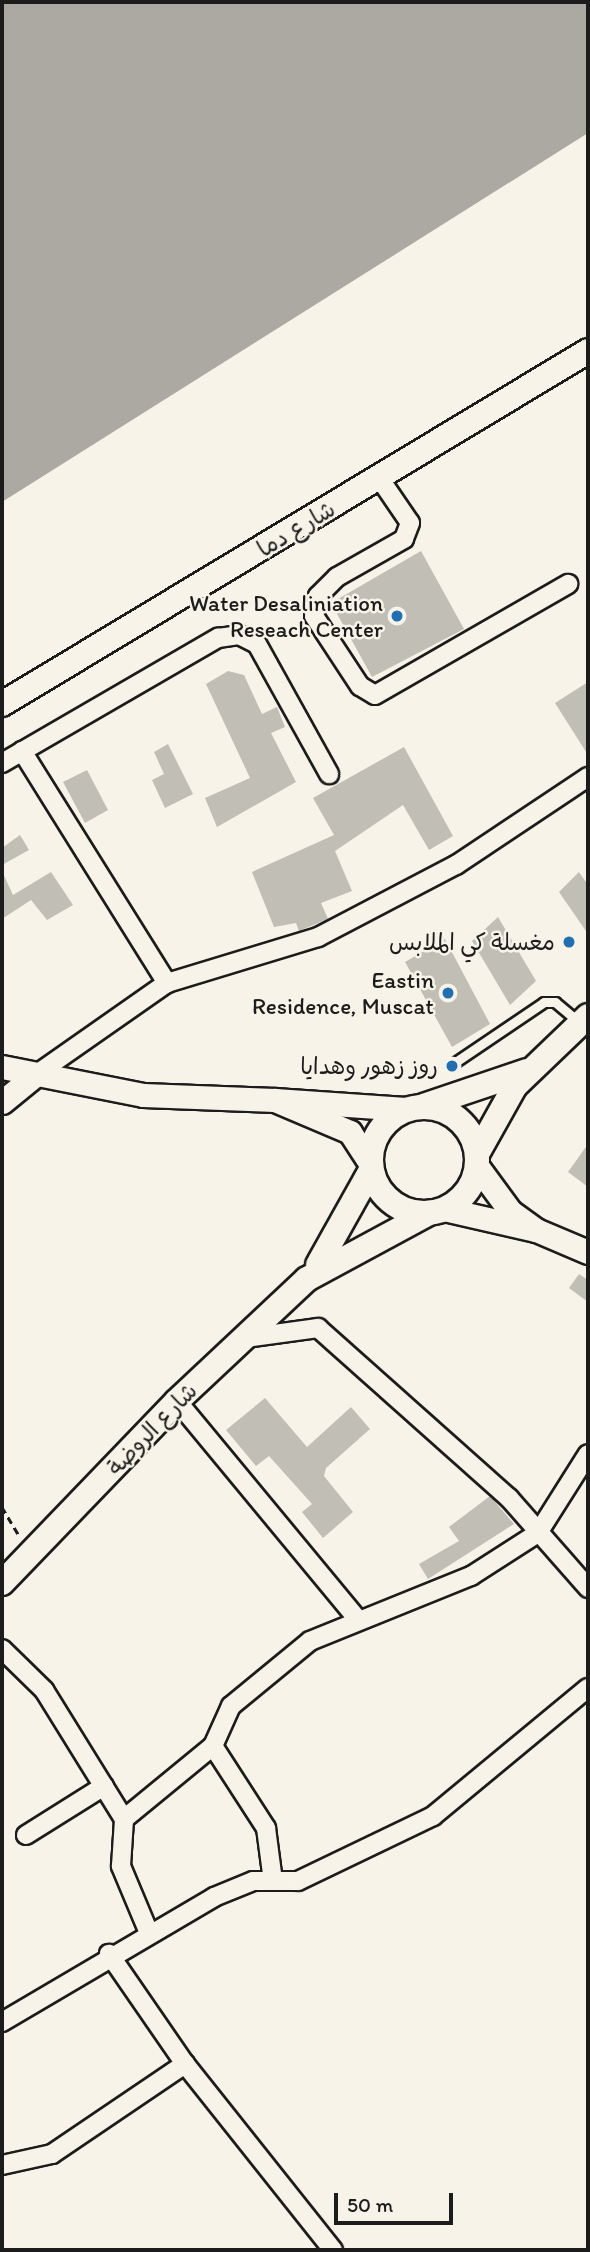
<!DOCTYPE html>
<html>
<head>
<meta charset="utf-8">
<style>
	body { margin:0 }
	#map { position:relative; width:590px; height:2252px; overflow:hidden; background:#f7f3e8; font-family:Itim,"Playpen Sans Arabic",sans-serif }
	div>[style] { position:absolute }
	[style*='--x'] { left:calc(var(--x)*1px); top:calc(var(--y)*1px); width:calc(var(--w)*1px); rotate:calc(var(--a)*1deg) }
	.water>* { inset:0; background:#aca9a2 }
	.building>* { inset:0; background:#c0beb5 }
	.path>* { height:2.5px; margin-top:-1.25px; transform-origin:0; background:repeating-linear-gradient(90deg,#1c1c1c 0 7px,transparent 0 12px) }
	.roads { filter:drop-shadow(2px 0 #1c1c1c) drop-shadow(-2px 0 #1c1c1c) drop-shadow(0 2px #1c1c1c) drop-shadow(0 -2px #1c1c1c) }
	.service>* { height:9px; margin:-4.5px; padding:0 4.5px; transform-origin:4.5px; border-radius:4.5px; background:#f7f3e8 }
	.minor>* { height:18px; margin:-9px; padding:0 9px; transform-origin:9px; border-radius:9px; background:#f7f3e8 }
	.tertiary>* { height:23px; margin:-11.5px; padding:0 11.5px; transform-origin:11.5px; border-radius:11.5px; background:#f7f3e8 }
	.secondary>* { height:24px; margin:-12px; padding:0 12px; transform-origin:12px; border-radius:12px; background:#f7f3e8 }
	.secondary>.ring { margin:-12px; padding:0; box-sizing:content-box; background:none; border:24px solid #f7f3e8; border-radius:50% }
	.dots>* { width:19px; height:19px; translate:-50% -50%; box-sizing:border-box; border:4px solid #f7f3e8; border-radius:50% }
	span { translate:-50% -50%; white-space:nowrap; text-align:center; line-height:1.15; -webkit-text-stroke:5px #f7f3e8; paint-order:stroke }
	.street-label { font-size:23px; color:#1c1c1c }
	.poi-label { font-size:23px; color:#1c1c1c }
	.right { translate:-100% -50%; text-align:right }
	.frame { position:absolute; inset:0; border:4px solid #1c1c1c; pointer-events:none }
	.scale { position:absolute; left:334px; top:2193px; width:119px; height:32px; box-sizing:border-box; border:4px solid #1c1c1c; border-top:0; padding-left:9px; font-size:21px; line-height:24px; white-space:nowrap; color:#1c1c1c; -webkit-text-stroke:5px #f7f3e8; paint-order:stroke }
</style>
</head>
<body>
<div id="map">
	<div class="water">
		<div style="clip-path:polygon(2px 2px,588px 2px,588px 133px,2px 502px)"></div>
	</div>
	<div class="building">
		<div style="clip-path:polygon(421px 551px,464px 629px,372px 677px,331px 603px)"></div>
		<div style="clip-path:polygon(228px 671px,244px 675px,262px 714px,277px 707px,285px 727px,271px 733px,296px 782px,217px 827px,205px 798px,250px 778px,206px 684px)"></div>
		<div style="clip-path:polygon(588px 682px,588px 755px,555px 703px)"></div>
		<div style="clip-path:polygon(168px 744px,193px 794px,165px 808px,152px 780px,164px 774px,154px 752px)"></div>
		<div style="clip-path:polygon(404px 747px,453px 836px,429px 850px,403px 805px,335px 851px,352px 891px,321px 903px,328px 919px,299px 931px,296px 923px,274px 927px,252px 872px,334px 835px,313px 798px)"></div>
		<div style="clip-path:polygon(87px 770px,108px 810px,85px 823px,63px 782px)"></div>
		<div style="clip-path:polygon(20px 835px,29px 850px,2px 865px,2px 848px)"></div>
		<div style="clip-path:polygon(2px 871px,13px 895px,51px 872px,73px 905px,47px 920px,31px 900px,2px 919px)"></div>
		<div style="clip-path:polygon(579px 872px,588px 885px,588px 934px,559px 892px)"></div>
		<div style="clip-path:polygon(498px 917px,536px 981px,510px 1005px,472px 941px)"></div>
		<div style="clip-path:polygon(445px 939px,490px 1024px,452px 1047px,405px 962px)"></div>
		<div style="clip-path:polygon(588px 1144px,588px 1187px,568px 1172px)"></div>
		<div style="clip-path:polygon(579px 1274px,588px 1280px,588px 1302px,569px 1288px)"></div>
		<div style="clip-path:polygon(265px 1398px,307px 1447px,351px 1407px,370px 1429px,326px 1468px,324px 1476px,353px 1512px,323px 1538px,302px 1512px,312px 1504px,269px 1456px,256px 1466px,226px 1430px)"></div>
		<div style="clip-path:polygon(490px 1496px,514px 1524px,428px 1579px,419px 1564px,459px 1541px,449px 1527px)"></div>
	</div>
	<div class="path">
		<div style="--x:2;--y:1507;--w:35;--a:59"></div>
	</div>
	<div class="roads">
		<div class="service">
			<div style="--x:451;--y:1065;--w:112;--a:-34.1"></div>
			<div style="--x:544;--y:1002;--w:11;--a:0"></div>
			<div style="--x:555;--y:1002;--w:33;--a:40"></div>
		</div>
		<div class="minor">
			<div style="--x:380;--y:479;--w:53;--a:55.7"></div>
			<div style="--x:410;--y:523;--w:17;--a:111"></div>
			<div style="--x:404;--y:539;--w:77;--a:150.4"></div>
			<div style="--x:337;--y:577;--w:27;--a:135"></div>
			<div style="--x:318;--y:596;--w:20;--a:101"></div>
			<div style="--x:314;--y:616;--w:84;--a:56.7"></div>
			<div style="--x:360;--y:686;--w:17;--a:31"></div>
			<div style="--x:375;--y:695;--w:223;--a:-29.9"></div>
			<div style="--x:22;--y:751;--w:274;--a:58"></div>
			<div style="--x:2;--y:763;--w:250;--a:-30.1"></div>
			<div style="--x:218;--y:638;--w:21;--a:-8"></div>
			<div style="--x:239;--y:635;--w:20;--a:27"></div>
			<div style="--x:257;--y:644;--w:149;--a:61"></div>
			<div style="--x:34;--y:1076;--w:162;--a:-35"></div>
			<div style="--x:167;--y:983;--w:158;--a:-16.9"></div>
			<div style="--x:318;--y:937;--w:156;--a:-27.6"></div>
			<div style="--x:456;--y:865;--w:159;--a:-33.7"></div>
			<div style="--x:245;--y:1338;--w:74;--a:-7.8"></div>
			<div style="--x:318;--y:1328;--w:256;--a:41.7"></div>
			<div style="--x:509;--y:1498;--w:120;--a:48.7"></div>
			<div style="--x:177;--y:1401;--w:284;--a:50.4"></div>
			<div style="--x:2;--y:1649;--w:59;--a:44.3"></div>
			<div style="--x:44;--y:1690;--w:152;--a:58.2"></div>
			<div style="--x:213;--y:1746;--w:98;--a:57.1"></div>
			<div style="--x:266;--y:1828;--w:53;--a:82.5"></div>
			<div style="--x:26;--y:1835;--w:92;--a:-32.1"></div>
			<div style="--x:149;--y:1933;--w:73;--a:-112.7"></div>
			<div style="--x:121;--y:1866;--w:47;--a:-86.3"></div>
			<div style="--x:124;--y:1819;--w:115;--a:-39.4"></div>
			<div style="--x:213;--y:1746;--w:44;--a:-65.8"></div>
			<div style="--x:231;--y:1706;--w:102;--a:-39.4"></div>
			<div style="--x:310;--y:1641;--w:174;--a:-22"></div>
			<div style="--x:471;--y:1576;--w:80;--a:-32.7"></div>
			<div style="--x:538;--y:1533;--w:93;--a:-57.7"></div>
			<div style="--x:2;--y:2022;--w:246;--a:-30.5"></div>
			<div style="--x:214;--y:1897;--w:42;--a:-22.3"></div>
			<div style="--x:253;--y:1881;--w:45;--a:0"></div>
			<div style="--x:298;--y:1881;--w:150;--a:-25.7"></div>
			<div style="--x:433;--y:1816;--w:201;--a:-39.6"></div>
			<div style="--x:185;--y:2064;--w:238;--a:51.5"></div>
			<div style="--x:2;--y:2165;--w:51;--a:-12.4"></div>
			<div style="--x:52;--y:2154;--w:161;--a:-34.1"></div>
			<div style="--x:185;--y:2064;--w:134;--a:-124.6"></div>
		</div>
		<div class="tertiary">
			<div style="--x:2;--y:1067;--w:144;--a:11.2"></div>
			<div style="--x:143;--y:1095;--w:132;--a:2.2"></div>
			<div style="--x:2;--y:1102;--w:41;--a:-39.1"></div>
			<div style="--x:370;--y:1163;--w:37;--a:-123"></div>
			<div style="--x:350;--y:1132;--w:82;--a:-156.9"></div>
			<div style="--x:275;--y:1100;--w:131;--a:3.9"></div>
			<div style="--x:444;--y:1209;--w:94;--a:12.9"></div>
			<div style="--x:536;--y:1230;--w:32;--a:-144"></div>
			<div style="--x:510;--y:1211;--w:56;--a:-126.3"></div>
			<div style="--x:536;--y:1230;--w:56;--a:22.9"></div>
		</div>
		<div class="secondary">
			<div style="--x:2;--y:704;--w:684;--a:-31.06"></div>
			<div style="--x:423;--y:1106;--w:110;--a:-18.6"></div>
			<div class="ring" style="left:371px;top:1107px;width:82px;height:82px"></div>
			<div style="--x:477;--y:1154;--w:78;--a:-60.8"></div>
			<div style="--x:515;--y:1086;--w:101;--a:-43.8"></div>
			<div style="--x:318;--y:1265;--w:109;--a:-60.8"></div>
			<div style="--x:2;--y:1583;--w:252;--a:-46.1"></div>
			<div style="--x:177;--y:1401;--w:178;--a:-43.2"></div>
			<div style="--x:307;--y:1279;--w:139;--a:-28.4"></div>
		</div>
	</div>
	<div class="dots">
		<div style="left:397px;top:616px;background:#1f6fb2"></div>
		<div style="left:569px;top:942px;background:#1f6fb2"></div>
		<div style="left:448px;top:993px;background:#1f6fb2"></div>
		<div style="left:452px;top:1066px;background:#1f6fb2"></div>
	</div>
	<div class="street-label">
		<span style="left:296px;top:529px;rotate:-31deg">شارع دما</span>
		<span style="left:152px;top:1429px;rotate:-46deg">شارع الروضة</span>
	</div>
	<div class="poi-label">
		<span class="right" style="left:383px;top:616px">Water Desaliniation<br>Reseach Center</span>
		<span class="right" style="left:555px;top:942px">مغسلة كي الملابس</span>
		<span class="right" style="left:434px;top:993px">Eastin<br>Residence, Muscat</span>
		<span class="right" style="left:438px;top:1066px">روز زهور وهدايا</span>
	</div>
	<div class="frame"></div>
	<div class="scale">50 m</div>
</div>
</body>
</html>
